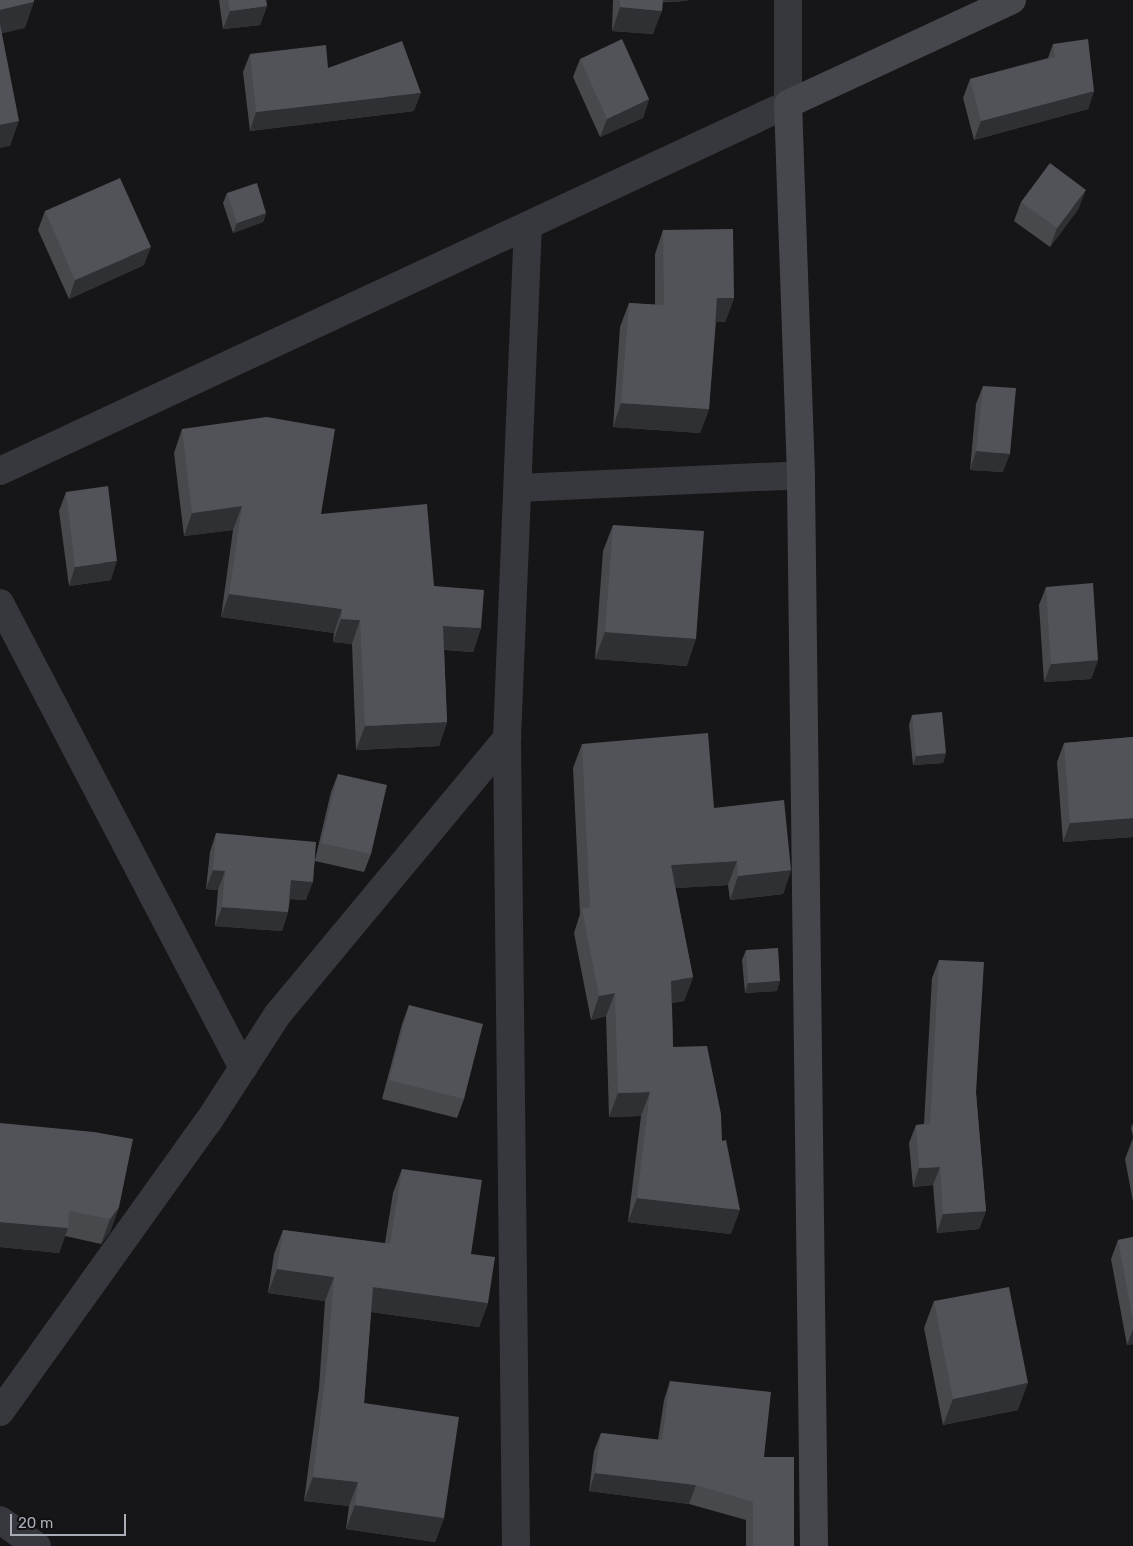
<!DOCTYPE html>
<html>
<head>
<meta charset="utf-8">
<style>
	body { margin:0 }
	#map { position:relative; width:1133px; height:1546px; overflow:hidden; background:#161618; font-family:Rubik,sans-serif }
	div>[style] { position:absolute }
	[style*='--x'] { left:calc(var(--x)*1px); top:calc(var(--y)*1px); width:calc(var(--w)*1px); rotate:calc(var(--a)*1deg) }
	.minor>* { height:28px; margin:-14px; padding:0 14px; transform-origin:14px; border-radius:14px; background:#37383d }
	.tertiary>* { height:28px; margin:-14px; padding:0 14px; transform-origin:14px; border-radius:14px; background:#37383d }
	.secondary>* { height:28px; margin:-14px; padding:0 14px; transform-origin:14px; border-radius:14px; background:#45474d }
	.wall>* { inset:0; background:#47494d }
	.shaded-wall>* { inset:0; background:#2f3033 }
	.building>* { inset:0; background:#525359 }
	span { translate:-50% -50%; white-space:nowrap; text-align:center; line-height:1.15; -webkit-text-stroke:4.5px #111113; paint-order:stroke }
	.scale { position:absolute; left:10px; top:1514px; width:116px; height:22px; box-sizing:border-box; border:2px solid #a8adb8; border-top:0; padding-left:6px; font-size:15px; line-height:18px; white-space:nowrap; color:#a8adb8; -webkit-text-stroke:4px #111113; paint-order:stroke }
</style>
</head>
<body>
<div id="map">
	<div class="minor">
		<div style="--x:518;--y:488;--w:283;--a:-2.6"></div>
		<div style="--x:0;--y:603;--w:525;--a:62.41"></div>
		<div style="--x:0;--y:1412;--w:357;--a:-54.4"></div>
		<div style="--x:208;--y:1122;--w:129;--a:-57.1"></div>
		<div style="--x:278;--y:1014;--w:359;--a:-50.3"></div>
		<div style="--x:0;--y:1520;--w:45;--a:35.1"></div>
		<div style="--x:516;--y:1546;--w:808;--a:-90.64"></div>
		<div style="--x:507;--y:738;--w:513;--a:-87.66"></div>
	</div>
	<div class="tertiary">
		<div style="--x:0;--y:471;--w:869;--a:-24.97"></div>
		<div style="--x:788;--y:104;--w:104;--a:-90"></div>
	</div>
	<div class="secondary">
		<div style="--x:814;--y:1546;--w:1071;--a:-90.7"></div>
		<div style="--x:801;--y:475;--w:371;--a:-92"></div>
		<div style="--x:788;--y:104;--w:247;--a:-24.9"></div>
	</div>
	<div class="wall">
		<div style="clip-path:polygon(219px 0,266px 0,267px 6px,260px 25px,223px 29px)"></div>
		<div style="clip-path:polygon(613px 0,690px 0,675px 2px,662px 2px,653px 34px,612px 31px)"></div>
		<div style="clip-path:polygon(1053px 44px,1094px 91px,1088px 109px,974px 140px,963px 98px,970px 79px,1048px 58px)"></div>
		<div style="clip-path:polygon(250px 54px,328px 68px,414px 111px,250px 131px,243px 72px)"></div>
		<div style="clip-path:polygon(580px 59px,649px 99px,643px 118px,600px 137px,573px 77px)"></div>
		<div style="clip-path:polygon(227px 193px,266px 213px,263px 222px,233px 233px,223px 203px)"></div>
		<div style="clip-path:polygon(1021px 202px,1079px 208px,1050px 247px,1014px 221px)"></div>
		<div style="clip-path:polygon(45px 211px,144px 265px,69px 299px,38px 230px)"></div>
		<div style="clip-path:polygon(663px 230px,734px 298px,725px 322px,716px 322px,709px 409px,700px 433px,613px 427px,620px 327px,629px 303px,655px 305px,655px 254px)"></div>
		<div style="clip-path:polygon(983px 386px,1003px 472px,970px 470px,976px 404px)"></div>
		<div style="clip-path:polygon(182px 429px,321px 514px,434px 586px,481px 628px,473px 652px,444px 650px,447px 722px,439px 746px,356px 750px,352px 644px,333px 642px,334px 633px,221px 617px,233px 530px,184px 536px,174px 453px)"></div>
		<div style="clip-path:polygon(66px 492px,111px 580px,69px 586px,59px 511px)"></div>
		<div style="clip-path:polygon(613px 525px,687px 666px,595px 659px,603px 551px)"></div>
		<div style="clip-path:polygon(1046px 587px,1098px 660px,1091px 679px,1044px 682px,1039px 605px)"></div>
		<div style="clip-path:polygon(912px 715px,946px 753px,943px 763px,913px 765px,909px 725px)"></div>
		<div style="clip-path:polygon(1133px 737px,1133px 837px,1063px 842px,1057px 762px,1064px 743px)"></div>
		<div style="clip-path:polygon(582px 744px,714px 808px,791px 870px,783px 894px,730px 900px,728px 885px,675px 888px,693px 977px,684px 1001px,672px 1003px,673px 1047px,722px 1141px,731px 1234px,628px 1222px,641px 1116px,609px 1117px,606px 1016px,591px 1020px,574px 933px,580px 914px,573px 768px)"></div>
		<div style="clip-path:polygon(338px 774px,371px 854px,364px 872px,315px 861px,306px 900px,290px 899px,288px 912px,282px 931px,215px 926px,218px 890px,206px 889px,210px 852px,216px 833px,315px 860px,331px 792px)"></div>
		<div style="clip-path:polygon(746px 950px,777px 991px,745px 993px,742px 960px)"></div>
		<div style="clip-path:polygon(939px 960px,976px 1093px,986px 1211px,979px 1229px,937px 1233px,933px 1185px,913px 1187px,909px 1143px,916px 1125px,924px 1124px,932px 978px)"></div>
		<div style="clip-path:polygon(409px 1005px,464px 1099px,457px 1118px,382px 1099px,402px 1024px)"></div>
		<div style="clip-path:polygon(0 1123px,119px 1207px,110px 1232px,101px 1244px,65px 1236px,59px 1253px,0 1247px)"></div>
		<div style="clip-path:polygon(1133px 1123px,1133px 1137px,1131px 1128px)"></div>
		<div style="clip-path:polygon(1133px 1138px,1133px 1202px,1125px 1159px)"></div>
		<div style="clip-path:polygon(402px 1169px,471px 1254px,488px 1303px,479px 1327px,371px 1312px,364px 1403px,444px 1518px,435px 1542px,346px 1529px,349px 1506px,304px 1501px,319px 1388px,325px 1301px,268px 1293px,274px 1254px,283px 1230px,385px 1243px,393px 1193px)"></div>
		<div style="clip-path:polygon(1133px 1237px,1133px 1344px,1127px 1345px,1111px 1259px,1118px 1240px)"></div>
		<div style="clip-path:polygon(934px 1301px,1018px 1410px,943px 1425px,924px 1328px)"></div>
		<div style="clip-path:polygon(670px 1381px,764px 1457px,794px 1546px,746px 1546px,746px 1520px,689px 1504px,589px 1491px,594px 1451px,601px 1433px,658px 1440px,664px 1400px)"></div>
	</div>
	<div class="shaded-wall">
		<div style="clip-path:polygon(657px 0,690px 0,675px 2px,656px 1px)"></div>
		<div style="clip-path:polygon(34px 2px,25px 28px,0 34px,0 10px)"></div>
		<div style="clip-path:polygon(267px 6px,260px 25px,223px 29px,230px 11px)"></div>
		<div style="clip-path:polygon(620px 7px,662px 11px,653px 34px,612px 31px)"></div>
		<div style="clip-path:polygon(1094px 91px,1088px 109px,974px 140px,981px 121px)"></div>
		<div style="clip-path:polygon(421px 93px,414px 111px,250px 131px,256px 112px)"></div>
		<div style="clip-path:polygon(649px 99px,643px 118px,600px 137px,607px 119px)"></div>
		<div style="clip-path:polygon(19px 121px,10px 146px,0 148px,0 125px)"></div>
		<div style="clip-path:polygon(1086px 190px,1079px 208px,1050px 247px,1057px 228px)"></div>
		<div style="clip-path:polygon(266px 213px,263px 222px,233px 233px,237px 223px)"></div>
		<div style="clip-path:polygon(151px 247px,144px 265px,69px 299px,75px 280px)"></div>
		<div style="clip-path:polygon(717px 298px,734px 298px,725px 322px,709px 322px)"></div>
		<div style="clip-path:polygon(621px 403px,709px 409px,700px 433px,613px 427px)"></div>
		<div style="clip-path:polygon(976px 451px,1010px 454px,1003px 472px,970px 470px)"></div>
		<div style="clip-path:polygon(242px 506px,233px 530px,184px 536px,192px 513px)"></div>
		<div style="clip-path:polygon(117px 561px,111px 580px,69px 586px,75px 567px)"></div>
		<div style="clip-path:polygon(229px 594px,342px 609px,334px 633px,221px 617px)"></div>
		<div style="clip-path:polygon(341px 619px,360px 620px,352px 644px,333px 642px)"></div>
		<div style="clip-path:polygon(443px 626px,481px 628px,473px 652px,435px 649px)"></div>
		<div style="clip-path:polygon(605px 632px,696px 639px,687px 666px,595px 659px)"></div>
		<div style="clip-path:polygon(1098px 660px,1091px 679px,1044px 682px,1051px 664px)"></div>
		<div style="clip-path:polygon(447px 722px,439px 746px,356px 750px,365px 726px)"></div>
		<div style="clip-path:polygon(946px 753px,943px 763px,913px 765px,916px 756px)"></div>
		<div style="clip-path:polygon(1133px 818px,1133px 837px,1063px 842px,1070px 823px)"></div>
		<div style="clip-path:polygon(737px 861px,728px 885px,662px 889px,671px 865px)"></div>
		<div style="clip-path:polygon(213px 870px,225px 871px,218px 890px,206px 889px)"></div>
		<div style="clip-path:polygon(791px 870px,783px 894px,730px 900px,738px 876px)"></div>
		<div style="clip-path:polygon(291px 880px,313px 882px,306px 900px,284px 899px)"></div>
		<div style="clip-path:polygon(222px 907px,288px 912px,282px 931px,215px 926px)"></div>
		<div style="clip-path:polygon(693px 977px,684px 1001px,662px 1005px,671px 981px)"></div>
		<div style="clip-path:polygon(780px 981px,777px 991px,745px 993px,748px 983px)"></div>
		<div style="clip-path:polygon(615px 993px,606px 1016px,591px 1020px,599px 996px)"></div>
		<div style="clip-path:polygon(650px 1092px,641px 1116px,609px 1117px,618px 1093px)"></div>
		<div style="clip-path:polygon(940px 1167px,933px 1185px,913px 1187px,919px 1168px)"></div>
		<div style="clip-path:polygon(637px 1198px,740px 1210px,731px 1234px,628px 1222px)"></div>
		<div style="clip-path:polygon(119px 1207px,110px 1232px,101px 1244px,110px 1219px)"></div>
		<div style="clip-path:polygon(986px 1211px,979px 1229px,937px 1233px,943px 1214px)"></div>
		<div style="clip-path:polygon(0 1222px,68px 1228px,59px 1253px,0 1247px)"></div>
		<div style="clip-path:polygon(277px 1269px,334px 1277px,325px 1301px,268px 1293px)"></div>
		<div style="clip-path:polygon(373px 1287px,488px 1303px,479px 1327px,364px 1311px)"></div>
		<div style="clip-path:polygon(1133px 1329px,1133px 1344px,1127px 1345px)"></div>
		<div style="clip-path:polygon(1028px 1383px,1018px 1410px,943px 1425px,953px 1399px)"></div>
		<div style="clip-path:polygon(595px 1473px,696px 1485px,689px 1504px,589px 1491px)"></div>
		<div style="clip-path:polygon(313px 1477px,358px 1482px,349px 1506px,304px 1501px)"></div>
		<div style="clip-path:polygon(355px 1505px,444px 1518px,435px 1542px,346px 1529px)"></div>
	</div>
	<div class="building">
		<div style="clip-path:polygon(0 0,34px 0,34px 2px,0 10px)"></div>
		<div style="clip-path:polygon(228px 0,266px 0,267px 6px,230px 11px)"></div>
		<div style="clip-path:polygon(620px 0,663px 0,662px 11px,620px 7px)"></div>
		<div style="clip-path:polygon(0 24px,19px 121px,0 125px)"></div>
		<div style="clip-path:polygon(622px 39px,649px 99px,607px 119px,580px 59px)"></div>
		<div style="clip-path:polygon(1088px 39px,1094px 91px,981px 121px,970px 79px,1055px 57px,1053px 44px)"></div>
		<div style="clip-path:polygon(402px 41px,421px 93px,256px 112px,250px 54px,326px 45px,328px 68px)"></div>
		<div style="clip-path:polygon(1050px 163px,1086px 190px,1057px 228px,1021px 202px)"></div>
		<div style="clip-path:polygon(120px 178px,151px 247px,75px 280px,45px 211px)"></div>
		<div style="clip-path:polygon(257px 183px,266px 213px,237px 223px,227px 193px)"></div>
		<div style="clip-path:polygon(733px 229px,734px 298px,717px 298px,709px 409px,621px 403px,629px 303px,664px 305px,663px 230px)"></div>
		<div style="clip-path:polygon(983px 386px,1016px 388px,1010px 454px,976px 451px)"></div>
		<div style="clip-path:polygon(267px 417px,335px 429px,321px 514px,427px 504px,434px 586px,484px 590px,481px 628px,443px 626px,447px 722px,365px 726px,360px 620px,341px 619px,342px 609px,229px 594px,242px 506px,192px 513px,182px 429px)"></div>
		<div style="clip-path:polygon(108px 486px,117px 561px,75px 567px,66px 492px)"></div>
		<div style="clip-path:polygon(613px 525px,704px 531px,696px 639px,605px 632px)"></div>
		<div style="clip-path:polygon(1093px 583px,1098px 660px,1051px 664px,1046px 587px)"></div>
		<div style="clip-path:polygon(942px 712px,946px 753px,916px 756px,912px 715px)"></div>
		<div style="clip-path:polygon(708px 733px,714px 808px,784px 800px,791px 870px,738px 876px,737px 861px,671px 865px,693px 977px,671px 981px,673px 1047px,707px 1046px,721px 1114px,722px 1141px,726px 1140px,740px 1210px,637px 1198px,650px 1092px,618px 1093px,615px 993px,599px 996px,582px 909px,590px 907px,582px 744px)"></div>
		<div style="clip-path:polygon(1133px 737px,1133px 818px,1070px 823px,1064px 743px)"></div>
		<div style="clip-path:polygon(338px 774px,387px 785px,371px 854px,321px 843px)"></div>
		<div style="clip-path:polygon(216px 833px,316px 842px,313px 882px,291px 880px,288px 912px,222px 907px,225px 871px,213px 870px)"></div>
		<div style="clip-path:polygon(778px 948px,780px 981px,748px 983px,746px 950px)"></div>
		<div style="clip-path:polygon(939px 960px,984px 962px,976px 1093px,986px 1211px,943px 1214px,940px 1167px,919px 1168px,916px 1125px,930px 1124px)"></div>
		<div style="clip-path:polygon(409px 1005px,483px 1024px,464px 1099px,389px 1080px)"></div>
		<div style="clip-path:polygon(0 1123px,94px 1132px,133px 1139px,119px 1207px,110px 1219px,69px 1211px,68px 1228px,0 1222px)"></div>
		<div style="clip-path:polygon(402px 1169px,482px 1180px,471px 1254px,495px 1257px,488px 1303px,373px 1287px,364px 1403px,459px 1417px,444px 1518px,355px 1505px,358px 1482px,313px 1477px,327px 1363px,334px 1277px,277px 1269px,283px 1230px,390px 1244px)"></div>
		<div style="clip-path:polygon(1133px 1237px,1133px 1320px,1118px 1240px)"></div>
		<div style="clip-path:polygon(1009px 1287px,1028px 1383px,953px 1399px,934px 1301px)"></div>
		<div style="clip-path:polygon(670px 1381px,771px 1392px,764px 1457px,794px 1457px,794px 1546px,753px 1546px,753px 1502px,696px 1485px,595px 1473px,601px 1433px,662px 1440px)"></div>
	</div>
	<div class="scale">20 m</div>
</div>
</body>
</html>
